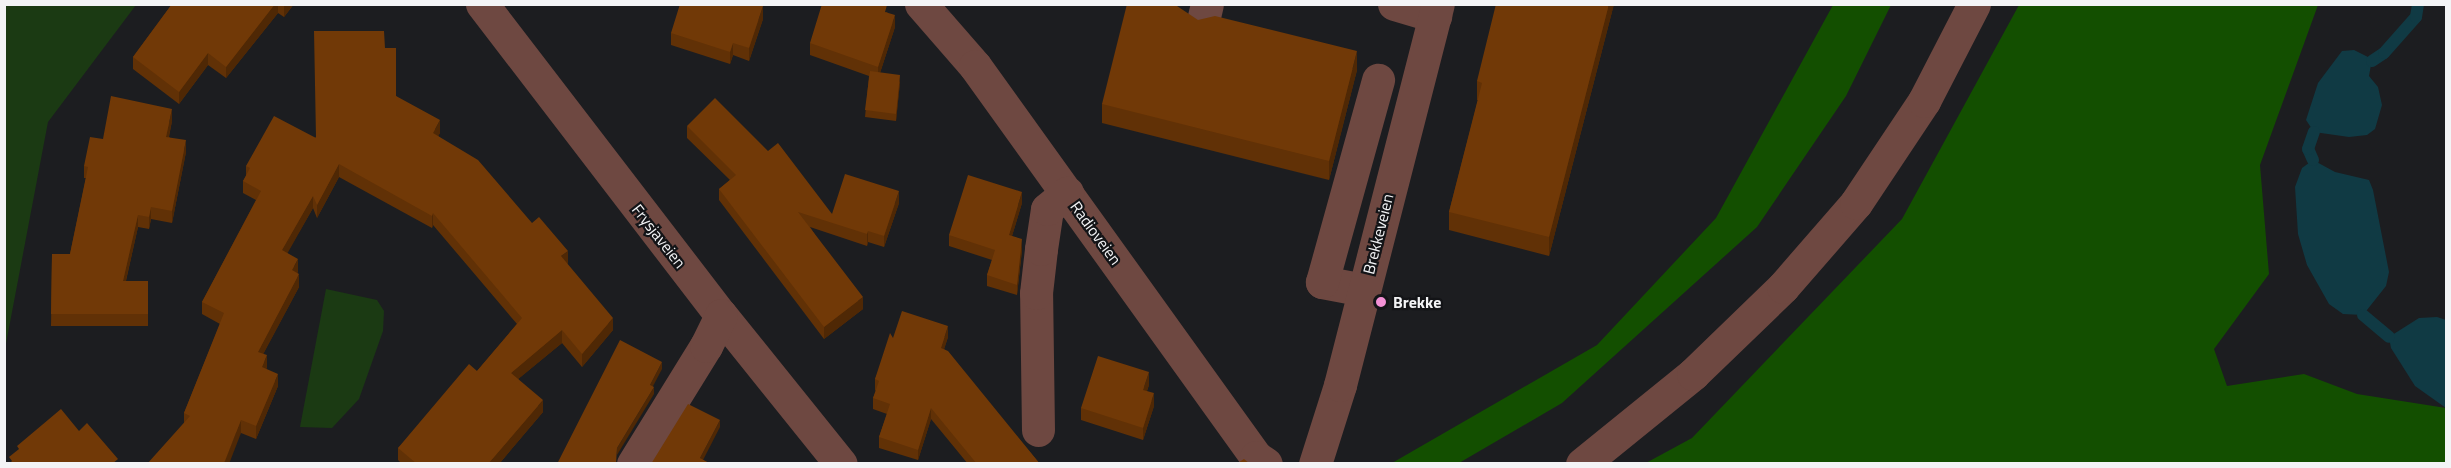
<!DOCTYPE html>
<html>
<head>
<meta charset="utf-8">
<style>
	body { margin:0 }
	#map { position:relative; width:2451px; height:468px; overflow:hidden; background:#1c1d20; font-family:"Titillium Web",sans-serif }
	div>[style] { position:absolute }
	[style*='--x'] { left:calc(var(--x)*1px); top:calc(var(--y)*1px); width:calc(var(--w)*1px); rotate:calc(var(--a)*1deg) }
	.green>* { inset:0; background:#1b3a13 }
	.forest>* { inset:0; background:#134f00 }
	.water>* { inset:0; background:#103a44 }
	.stream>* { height:12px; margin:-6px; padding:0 6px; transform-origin:6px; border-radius:6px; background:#103a44 }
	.minor>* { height:33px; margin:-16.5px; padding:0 16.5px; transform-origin:16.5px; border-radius:16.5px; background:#6e4841 }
	.wall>* { inset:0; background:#613106 }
	.shaded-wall>* { inset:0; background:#4f2805 }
	.building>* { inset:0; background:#713907 }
	.dots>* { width:16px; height:16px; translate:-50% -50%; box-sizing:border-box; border:3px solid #131417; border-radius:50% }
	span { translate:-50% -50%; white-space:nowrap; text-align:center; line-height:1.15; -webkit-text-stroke:4.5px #131417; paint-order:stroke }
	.street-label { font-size:16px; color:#f3f4f6 }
	.poi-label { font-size:16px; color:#f3f4f6; font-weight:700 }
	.left { translate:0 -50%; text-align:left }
	.frame { position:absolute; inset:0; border:6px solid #f3f4f6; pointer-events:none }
</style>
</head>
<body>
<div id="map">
	<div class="green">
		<div style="clip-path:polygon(5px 4px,136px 5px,48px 122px,5px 349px)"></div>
		<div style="clip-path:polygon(326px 289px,377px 300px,384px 311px,383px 331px,359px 399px,332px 428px,300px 427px)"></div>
	</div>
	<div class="forest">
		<div style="clip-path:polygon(1833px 5px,1891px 5px,1846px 96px,1757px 227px,1562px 403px,1459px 463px,1392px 463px,1597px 345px,1716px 218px)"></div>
		<div style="clip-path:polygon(2019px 5px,2318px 5px,2260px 165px,2269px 274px,2214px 349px,2227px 386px,2304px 374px,2357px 394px,2446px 408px,2446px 463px,1644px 464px,1692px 438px,1902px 219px)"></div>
	</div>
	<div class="water">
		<div style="clip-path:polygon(2354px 50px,2372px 59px,2369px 76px,2378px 87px,2382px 105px,2375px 129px,2367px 135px,2349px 137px,2314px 132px,2306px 120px,2318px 83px,2342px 51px)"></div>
		<div style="clip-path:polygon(2313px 160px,2335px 172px,2369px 180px,2373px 190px,2389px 272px,2386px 286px,2363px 315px,2343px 314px,2329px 304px,2307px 265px,2298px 234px,2295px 187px,2302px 168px)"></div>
		<div style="clip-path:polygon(2437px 317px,2446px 320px,2446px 408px,2415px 386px,2391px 348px,2389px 337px,2419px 318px)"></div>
	</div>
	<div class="stream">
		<div style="--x:2372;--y:61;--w:14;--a:-34"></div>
		<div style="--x:2384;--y:53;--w:48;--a:-48.4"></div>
		<div style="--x:2416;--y:17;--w:13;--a:-81"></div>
		<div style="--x:2313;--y:160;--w:12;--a:-114"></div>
		<div style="--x:2308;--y:149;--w:18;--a:-71"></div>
		<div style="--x:2363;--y:315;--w:34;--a:40"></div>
	</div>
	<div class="minor">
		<div style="--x:482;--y:4;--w:392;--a:52.5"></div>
		<div style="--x:721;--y:315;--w:191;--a:51.2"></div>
		<div style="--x:921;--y:4;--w:82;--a:48.9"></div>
		<div style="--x:975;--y:66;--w:481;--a:54.3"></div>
		<div style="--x:1256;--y:457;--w:12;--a:35"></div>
		<div style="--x:1394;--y:4;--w:43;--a:16.3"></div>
		<div style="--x:1203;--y:21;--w:17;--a:-77"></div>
		<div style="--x:1364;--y:290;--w:43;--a:-169.2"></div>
		<div style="--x:1322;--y:282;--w:210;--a:-74.5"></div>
		<div style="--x:1038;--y:430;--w:137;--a:-90.8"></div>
		<div style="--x:1036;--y:293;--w:44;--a:-83.5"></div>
		<div style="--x:1041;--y:249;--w:40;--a:-81.5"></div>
		<div style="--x:1047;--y:209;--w:26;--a:-39"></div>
		<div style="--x:633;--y:464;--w:139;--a:-58.3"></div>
		<div style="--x:706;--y:346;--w:34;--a:-64"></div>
		<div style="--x:1315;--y:464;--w:83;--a:-72.4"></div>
		<div style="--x:1340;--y:385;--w:393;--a:-75.6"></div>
		<div style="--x:1582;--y:464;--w:143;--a:-39"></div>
		<div style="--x:1693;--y:374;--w:125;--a:-44"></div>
		<div style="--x:1783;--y:287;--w:111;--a:-49"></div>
		<div style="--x:1856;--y:203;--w:123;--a:-56.3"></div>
		<div style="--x:1924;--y:101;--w:109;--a:-62.7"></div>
	</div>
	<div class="wall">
		<div style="clip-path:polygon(172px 4px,294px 4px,284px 17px,278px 13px,226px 78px,208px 65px,179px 104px,133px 69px,133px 57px)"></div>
		<div style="clip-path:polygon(1614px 4px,1549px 256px,1449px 230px,1449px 212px,1478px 100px,1477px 100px,1477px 81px)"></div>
		<div style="clip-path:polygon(887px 12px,895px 27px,880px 73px,900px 82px,896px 121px,865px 117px,869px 76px,810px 55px,810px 43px)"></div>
		<div style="clip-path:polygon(763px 19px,749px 61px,733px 55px,730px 64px,671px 45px,671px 33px)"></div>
		<div style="clip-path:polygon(1198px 20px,1357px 70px,1329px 180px,1102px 123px,1102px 104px)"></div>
		<div style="clip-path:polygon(385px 48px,396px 96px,440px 133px,438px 136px,568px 263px,567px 264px,613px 330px,582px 367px,562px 343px,518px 379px,543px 412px,499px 464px,402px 464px,398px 460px,398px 448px,477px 371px,517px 324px,433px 225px,432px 228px,339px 177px,317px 218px,313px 208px,287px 253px,298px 272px,297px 273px,299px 287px,263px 354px,266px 369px,278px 386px,256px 439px,241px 433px,184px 423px,184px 413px,220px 324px,202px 314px,202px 302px,256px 200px,243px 193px,243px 181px,246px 176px,246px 166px,315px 138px)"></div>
		<div style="clip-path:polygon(172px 121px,169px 137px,186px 152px,172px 223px,151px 219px,149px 229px,138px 227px,126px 281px,148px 281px,148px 326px,51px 326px,52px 254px,70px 254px,86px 178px,84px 178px,84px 166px)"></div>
		<div style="clip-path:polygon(687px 126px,832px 214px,899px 203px,884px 247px,868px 242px,867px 246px,810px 227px,863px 309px,824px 339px,719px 200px,719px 189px,730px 180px,687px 138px)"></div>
		<div style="clip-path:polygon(1022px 203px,1012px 236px,1022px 250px,1017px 295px,987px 286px,987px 275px,992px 260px,949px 246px,949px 235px)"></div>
		<div style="clip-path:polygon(948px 337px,944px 349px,1040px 464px,968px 464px,931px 419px,918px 460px,879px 448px,879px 437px,887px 414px,873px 409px,873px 398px,876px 391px,875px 390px,875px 379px,893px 338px)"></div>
		<div style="clip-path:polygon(1149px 385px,1147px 391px,1154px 406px,1143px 440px,1081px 420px,1081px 408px)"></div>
	</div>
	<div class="shaded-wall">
		<div style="clip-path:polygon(275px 4px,278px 4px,278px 13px,226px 78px,226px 67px)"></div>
		<div style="clip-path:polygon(285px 4px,294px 4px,284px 17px,284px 6px)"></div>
		<div style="clip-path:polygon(1609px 4px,1614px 4px,1549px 256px,1549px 237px)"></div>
		<div style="clip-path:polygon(763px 6px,763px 19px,749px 61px,749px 48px)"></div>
		<div style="clip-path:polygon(895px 15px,895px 27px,878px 79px,878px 67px)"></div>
		<div style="clip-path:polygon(733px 43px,733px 55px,730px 64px,730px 52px)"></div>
		<div style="clip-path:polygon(1357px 51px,1357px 70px,1329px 180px,1329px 161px)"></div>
		<div style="clip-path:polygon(208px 53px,208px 65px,179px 104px,179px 92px)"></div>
		<div style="clip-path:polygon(900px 75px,900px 82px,896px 121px,896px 114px)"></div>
		<div style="clip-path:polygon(172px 109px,172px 121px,166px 149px,166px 137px)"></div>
		<div style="clip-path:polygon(440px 120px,440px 133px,433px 145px,433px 133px)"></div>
		<div style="clip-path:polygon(186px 140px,186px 152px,172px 223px,172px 211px)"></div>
		<div style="clip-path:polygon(339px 164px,339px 177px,317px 218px,317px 205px)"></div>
		<div style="clip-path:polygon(899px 191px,899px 203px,884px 247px,884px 236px)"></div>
		<div style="clip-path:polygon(1022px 192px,1022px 203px,1009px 246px,1009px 235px)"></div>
		<div style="clip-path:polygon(313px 196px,313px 208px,282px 263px,282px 250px)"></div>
		<div style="clip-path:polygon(151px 207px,151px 219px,149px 229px,149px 217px)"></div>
		<div style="clip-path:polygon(433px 213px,433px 225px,432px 228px,432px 216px)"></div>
		<div style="clip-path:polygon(138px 215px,138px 227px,123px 293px,123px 281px)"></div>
		<div style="clip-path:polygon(868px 231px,868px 242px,867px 246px,867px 234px)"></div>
		<div style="clip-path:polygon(1022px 239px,1022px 250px,1017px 295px,1017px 285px)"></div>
		<div style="clip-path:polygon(568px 251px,568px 263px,561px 269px,561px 256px)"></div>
		<div style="clip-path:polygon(298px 259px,298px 272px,292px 283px,292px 270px)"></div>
		<div style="clip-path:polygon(299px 274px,299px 287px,258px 364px,258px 352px)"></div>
		<div style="clip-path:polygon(863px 297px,863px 309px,824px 339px,824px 327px)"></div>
		<div style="clip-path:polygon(613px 318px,613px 330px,582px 367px,582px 354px)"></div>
		<div style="clip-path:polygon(948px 326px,948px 337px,941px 359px,941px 348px)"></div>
		<div style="clip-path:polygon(562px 330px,562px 343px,511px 385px,511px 373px)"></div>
		<div style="clip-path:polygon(267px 355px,267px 368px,262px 380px,262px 367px)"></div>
		<div style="clip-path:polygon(662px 362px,662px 369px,650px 392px,650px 385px)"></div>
		<div style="clip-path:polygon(1149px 372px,1149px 385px,1143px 402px,1143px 390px)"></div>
		<div style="clip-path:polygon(278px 374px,278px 386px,256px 439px,256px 426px)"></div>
		<div style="clip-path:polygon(654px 387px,654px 394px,617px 455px,617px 448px)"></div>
		<div style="clip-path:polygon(1154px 393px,1154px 406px,1143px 440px,1143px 428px)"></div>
		<div style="clip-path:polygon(543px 400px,543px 412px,499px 464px,488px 464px)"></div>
		<div style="clip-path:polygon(931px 408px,931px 419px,918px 460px,918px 450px)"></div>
		<div style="clip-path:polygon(241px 420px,241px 433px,229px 464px,223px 464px)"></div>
		<div style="clip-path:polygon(720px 420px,720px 427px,701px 464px,700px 458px)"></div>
	</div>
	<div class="building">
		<div style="clip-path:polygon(172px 4px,275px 4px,226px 67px,208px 53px,179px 92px,133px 57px)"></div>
		<div style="clip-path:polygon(680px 4px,758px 4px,763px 6px,749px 48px,733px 43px,730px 52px,671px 33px)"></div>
		<div style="clip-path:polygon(822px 4px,884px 4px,887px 5px,885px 12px,895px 15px,878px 67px,810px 43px)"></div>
		<div style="clip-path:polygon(1127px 4px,1174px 4px,1198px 20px,1215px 16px,1357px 51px,1329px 161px,1102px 104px)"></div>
		<div style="clip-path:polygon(1496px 4px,1609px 4px,1549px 237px,1449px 212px,1482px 83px,1477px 81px)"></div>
		<div style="clip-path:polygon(314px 31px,384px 31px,385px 48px,396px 48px,396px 96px,440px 120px,433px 133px,478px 160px,532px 223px,539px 217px,568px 251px,561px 256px,613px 318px,582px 354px,562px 330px,511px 373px,543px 400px,488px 464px,417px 464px,398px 448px,469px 364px,477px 371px,522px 318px,433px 213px,432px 216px,339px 164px,317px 205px,313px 196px,282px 250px,298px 259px,292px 270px,299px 274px,258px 352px,267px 355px,262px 367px,278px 374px,256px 426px,241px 420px,225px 461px,223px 464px,147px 464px,190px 416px,184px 413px,224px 313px,202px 302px,261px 191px,243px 181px,250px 168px,246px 166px,274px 116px,316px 138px)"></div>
		<div style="clip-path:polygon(870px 71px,900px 75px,896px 114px,865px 110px)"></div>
		<div style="clip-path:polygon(111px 96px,172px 109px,166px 137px,186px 140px,172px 211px,151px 207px,149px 217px,138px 215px,123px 281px,148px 281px,148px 314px,51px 314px,52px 254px,70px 254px,88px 167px,84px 166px,90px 137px,103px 139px)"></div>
		<div style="clip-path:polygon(715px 98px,768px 151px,778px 143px,832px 214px,845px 174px,899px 191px,884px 236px,868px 231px,867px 234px,798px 212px,863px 297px,824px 327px,719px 189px,736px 175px,687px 126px)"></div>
		<div style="clip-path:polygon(968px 175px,1022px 192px,1009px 235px,1022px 239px,1017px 285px,987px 275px,995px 250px,949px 235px)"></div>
		<div style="clip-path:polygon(902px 311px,948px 326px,941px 348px,948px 351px,1040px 464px,977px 464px,931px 408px,918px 450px,879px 437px,890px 404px,873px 398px,879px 381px,875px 379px,890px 333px,893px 338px)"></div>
		<div style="clip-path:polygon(620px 340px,662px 362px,650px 385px,654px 387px,617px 448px,616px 464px,557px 464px)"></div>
		<div style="clip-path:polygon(1098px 356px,1149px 372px,1143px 390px,1154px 393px,1143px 428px,1081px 408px)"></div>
		<div style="clip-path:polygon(688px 404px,720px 420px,700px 458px,711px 464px,651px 464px)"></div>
		<div style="clip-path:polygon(61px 409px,79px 431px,87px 423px,118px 459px,112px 464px,9px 464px,12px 461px,9px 457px,19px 449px,17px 446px)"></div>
		<div style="clip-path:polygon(1244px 459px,1250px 464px,1236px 464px)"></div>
	</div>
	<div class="dots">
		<div style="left:1381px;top:302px;background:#f391d5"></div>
	</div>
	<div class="street-label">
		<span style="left:1096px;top:233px;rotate:54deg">Radioveien</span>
		<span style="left:1378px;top:234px;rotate:-76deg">Brekkeveien</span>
		<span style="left:659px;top:236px;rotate:52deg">Frysjaveien</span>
	</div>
	<div class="poi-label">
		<span class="left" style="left:1393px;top:302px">Brekke</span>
	</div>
	<div class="frame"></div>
</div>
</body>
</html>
